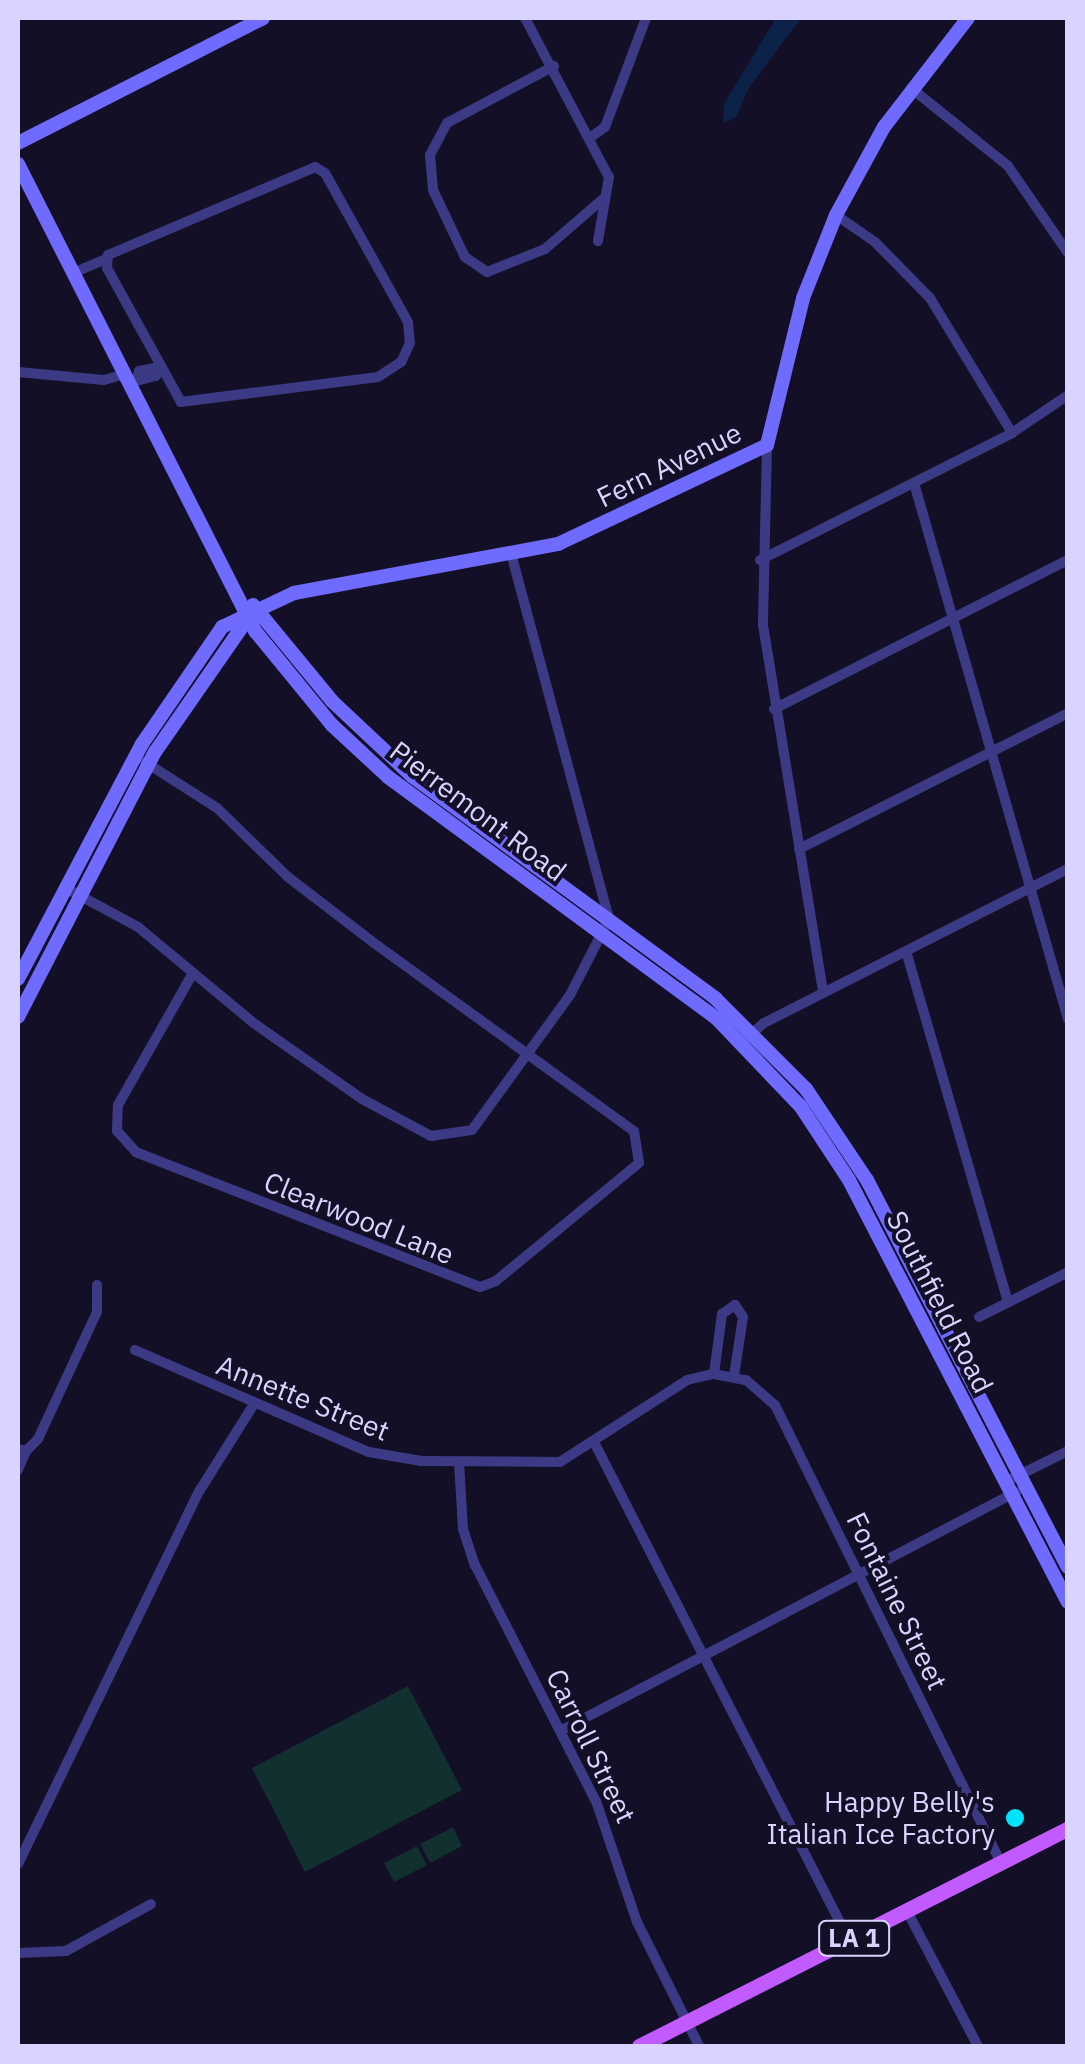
<!DOCTYPE html>
<html>
<head>
<meta charset="utf-8">
<style>
	body { margin:0 }
	#map { position:relative; width:1085px; height:2064px; overflow:hidden; background:#130f26; font-family:"IBM Plex Sans",sans-serif }
	div>[style] { position:absolute }
	[style*='--x'] { left:calc(var(--x)*1px); top:calc(var(--y)*1px); width:calc(var(--w)*1px); rotate:calc(var(--a)*1deg) }
	.green>* { inset:0; background:#12302f }
	.water>* { inset:0; background:#0c2248 }
	.street>* { height:10px; margin:-5px; padding:0 5px; transform-origin:5px; border-radius:5px; background:#3d3a85 }
	.secondary>* { height:14px; margin:-7px; padding:0 7px; transform-origin:7px; border-radius:7px; background:#6f6bff }
	.primary>* { height:15px; margin:-7.5px; padding:0 7.5px; transform-origin:7.5px; border-radius:7.5px; background:#c25bff }
	.dots>* { width:28px; height:28px; translate:-50% -50%; box-sizing:border-box; border:5px solid #130f26; border-radius:50% }
	span { translate:-50% -50%; white-space:nowrap; text-align:center; line-height:1.15; -webkit-text-stroke:8px #130f26; paint-order:stroke }
	.shield-label span { padding:2px 8px; background:#130f26; border:2px solid; border-radius:8px; -webkit-text-stroke-width:0 }
	.shield-label { font-size:25px; color:#d9d4ff; font-weight:700 }
	.street-label { font-size:28px; color:#d9d4ff }
	.poi-label { font-size:28px; color:#d9d4ff }
	.right { translate:-100% -50%; text-align:right }
	.frame { position:absolute; inset:0; border:20px solid #d9d4ff; pointer-events:none }
</style>
</head>
<body>
<div id="map">
	<div class="green">
		<div style="clip-path:polygon(408px 1686px,462px 1790px,305px 1872px,252px 1768px)"></div>
		<div style="clip-path:polygon(453px 1827px,462px 1846px,430px 1863px,420px 1844px)"></div>
		<div style="clip-path:polygon(417px 1846px,427px 1865px,394px 1882px,384px 1863px)"></div>
	</div>
	<div class="water">
		<div style="clip-path:polygon(776px 18px,801px 18px,748px 89px,736px 117px,723px 123px,724px 104px)"></div>
	</div>
	<div class="street">
		<div style="--x:525;--y:18;--w:180;--a:62.2"></div>
		<div style="--x:609;--y:177;--w:65;--a:99.8"></div>
		<div style="--x:554;--y:66;--w:121;--a:152"></div>
		<div style="--x:447;--y:123;--w:36;--a:118"></div>
		<div style="--x:430;--y:155;--w:35;--a:85"></div>
		<div style="--x:433;--y:190;--w:74;--a:64.5"></div>
		<div style="--x:465;--y:257;--w:27;--a:34"></div>
		<div style="--x:487;--y:272;--w:62;--a:-21.6"></div>
		<div style="--x:545;--y:249;--w:78;--a:-40.8"></div>
		<div style="--x:911;--y:88;--w:124;--a:38.8"></div>
		<div style="--x:1008;--y:166;--w:106;--a:55.4"></div>
		<div style="--x:591;--y:137;--w:17;--a:-36"></div>
		<div style="--x:605;--y:127;--w:116;--a:-69.4"></div>
		<div style="--x:315;--y:167;--w:12;--a:31"></div>
		<div style="--x:325;--y:173;--w:171;--a:60.9"></div>
		<div style="--x:408;--y:322;--w:21;--a:85"></div>
		<div style="--x:410;--y:343;--w:21;--a:115"></div>
		<div style="--x:401;--y:362;--w:27;--a:147"></div>
		<div style="--x:378;--y:377;--w:199;--a:172.8"></div>
		<div style="--x:181;--y:402;--w:153;--a:-118.9"></div>
		<div style="--x:107;--y:268;--w:13;--a:-86"></div>
		<div style="--x:108;--y:255;--w:225;--a:-23"></div>
		<div style="--x:836;--y:215;--w:47;--a:34.7"></div>
		<div style="--x:875;--y:242;--w:78;--a:45.5"></div>
		<div style="--x:930;--y:298;--w:158;--a:58.7"></div>
		<div style="--x:73;--y:273;--w:36;--a:-23"></div>
		<div style="--x:18;--y:372;--w:86;--a:5.3"></div>
		<div style="--x:104;--y:380;--w:22;--a:-16"></div>
		<div style="--x:129;--y:383;--w:28;--a:-15"></div>
		<div style="--x:156;--y:376;--w:10;--a:-66"></div>
		<div style="--x:160;--y:367;--w:21;--a:169"></div>
		<div style="--x:139;--y:371;--w:8;--a:104"></div>
		<div style="--x:767;--y:445;--w:180;--a:91.3"></div>
		<div style="--x:763;--y:625;--w:373;--a:80.7"></div>
		<div style="--x:914;--y:483;--w:558;--a:73.97"></div>
		<div style="--x:760;--y:560;--w:282;--a:-26.7"></div>
		<div style="--x:1012;--y:433;--w:68;--a:-34.2"></div>
		<div style="--x:774;--y:709;--w:330;--a:-26.9"></div>
		<div style="--x:145;--y:762;--w:85;--a:32.6"></div>
		<div style="--x:217;--y:808;--w:99;--a:44.2"></div>
		<div style="--x:288;--y:877;--w:108;--a:37.5"></div>
		<div style="--x:374;--y:943;--w:321;--a:35.9"></div>
		<div style="--x:634;--y:1131;--w:32;--a:81"></div>
		<div style="--x:639;--y:1163;--w:185;--a:140.5"></div>
		<div style="--x:496;--y:1281;--w:17;--a:159"></div>
		<div style="--x:480;--y:1287;--w:370;--a:-158.6"></div>
		<div style="--x:136;--y:1152;--w:28;--a:-132"></div>
		<div style="--x:117;--y:1131;--w:26;--a:-88"></div>
		<div style="--x:118;--y:1105;--w:152;--a:-60.4"></div>
		<div style="--x:799;--y:849;--w:301;--a:-26.8"></div>
		<div style="--x:64;--y:887;--w:84;--a:28.4"></div>
		<div style="--x:138;--y:927;--w:152;--a:39.7"></div>
		<div style="--x:255;--y:1024;--w:131;--a:35"></div>
		<div style="--x:362;--y:1099;--w:78;--a:28.2"></div>
		<div style="--x:431;--y:1136;--w:41;--a:-8.3"></div>
		<div style="--x:472;--y:1130;--w:167;--a:-54"></div>
		<div style="--x:570;--y:995;--w:85;--a:-62.8"></div>
		<div style="--x:609;--y:919;--w:376;--a:-105"></div>
		<div style="--x:906;--y:951;--w:366;--a:73.8"></div>
		<div style="--x:746;--y:1039;--w:24;--a:-42"></div>
		<div style="--x:764;--y:1023;--w:341;--a:-26.9"></div>
		<div style="--x:979;--y:1317;--w:100;--a:-26.8"></div>
		<div style="--x:135;--y:1350;--w:255;--a:23.6"></div>
		<div style="--x:369;--y:1452;--w:53;--a:9.8"></div>
		<div style="--x:421;--y:1461;--w:139;--a:0.4"></div>
		<div style="--x:560;--y:1462;--w:151;--a:-32.8"></div>
		<div style="--x:687;--y:1380;--w:28;--a:-13"></div>
		<div style="--x:714;--y:1374;--w:33;--a:11"></div>
		<div style="--x:746;--y:1380;--w:38;--a:41"></div>
		<div style="--x:775;--y:1405;--w:511;--a:63.74"></div>
		<div style="--x:714;--y:1374;--w:61;--a:-82.4"></div>
		<div style="--x:722;--y:1314;--w:16;--a:-35"></div>
		<div style="--x:735;--y:1305;--w:14;--a:56"></div>
		<div style="--x:743;--y:1317;--w:60;--a:98.7"></div>
		<div style="--x:595;--y:1444;--w:557;--a:62.88"></div>
		<div style="--x:18;--y:1449;--w:8;--a:14"></div>
		<div style="--x:26;--y:1451;--w:17;--a:-45"></div>
		<div style="--x:38;--y:1439;--w:140;--a:-65.1"></div>
		<div style="--x:97;--y:1312;--w:27;--a:-90"></div>
		<div style="--x:459;--y:1463;--w:66;--a:86.5"></div>
		<div style="--x:463;--y:1529;--w:38;--a:72"></div>
		<div style="--x:475;--y:1565;--w:265;--a:62.9"></div>
		<div style="--x:596;--y:1801;--w:128;--a:71.3"></div>
		<div style="--x:637;--y:1922;--w:139;--a:63.4"></div>
		<div style="--x:18;--y:1470;--w:21;--a:-67"></div>
		<div style="--x:1005;--y:1482;--w:70;--a:-26.2"></div>
		<div style="--x:560;--y:1731;--w:515;--a:-27.66"></div>
		<div style="--x:18;--y:1864;--w:416;--a:-64.1"></div>
		<div style="--x:200;--y:1490;--w:102;--a:-57.9"></div>
		<div style="--x:907;--y:1911;--w:153;--a:62.3"></div>
		<div style="--x:18;--y:1953;--w:48;--a:-2.4"></div>
		<div style="--x:66;--y:1951;--w:97;--a:-28.9"></div>
	</div>
	<div class="secondary">
		<div style="--x:18;--y:143;--w:275;--a:-27"></div>
		<div style="--x:18;--y:164;--w:524;--a:63.09"></div>
		<div style="--x:255;--y:631;--w:122;--a:50.7"></div>
		<div style="--x:332;--y:725;--w:76;--a:42.9"></div>
		<div style="--x:388;--y:777;--w:408;--a:36.3"></div>
		<div style="--x:717;--y:1019;--w:122;--a:46.3"></div>
		<div style="--x:801;--y:1107;--w:87;--a:56.7"></div>
		<div style="--x:849;--y:1180;--w:475;--a:62.6"></div>
		<div style="--x:253;--y:605;--w:124;--a:50.5"></div>
		<div style="--x:332;--y:701;--w:110;--a:43.2"></div>
		<div style="--x:412;--y:776;--w:376;--a:36.2"></div>
		<div style="--x:715;--y:998;--w:129;--a:45"></div>
		<div style="--x:806;--y:1089;--w:110;--a:56.2"></div>
		<div style="--x:867;--y:1180;--w:436;--a:62.6"></div>
		<div style="--x:18;--y:979;--w:266;--a:-62.2"></div>
		<div style="--x:142;--y:744;--w:142;--a:-55.6"></div>
		<div style="--x:222;--y:627;--w:80;--a:-25.3"></div>
		<div style="--x:294;--y:593;--w:269;--a:-10.5"></div>
		<div style="--x:558;--y:544;--w:231;--a:-25.3"></div>
		<div style="--x:767;--y:445;--w:151;--a:-76.2"></div>
		<div style="--x:803;--y:298;--w:89;--a:-68.3"></div>
		<div style="--x:836;--y:215;--w:100;--a:-61.4"></div>
		<div style="--x:884;--y:127;--w:138;--a:-52.4"></div>
		<div style="--x:18;--y:1017;--w:298;--a:-62.7"></div>
		<div style="--x:155;--y:752;--w:163;--a:-55.2"></div>
	</div>
	<div class="primary">
		<div style="--x:639;--y:2046;--w:481;--a:-26.9"></div>
	</div>
	<div class="dots">
		<div style="left:1015px;top:1818px;background:#00e5ff"></div>
	</div>
	<div class="shield-label">
		<span style="left:854px;top:1938px">LA 1</span>
	</div>
	<div class="street-label">
		<span style="left:669px;top:465px;rotate:-26deg">Fern Avenue</span>
		<span style="left:478px;top:811px;rotate:37deg">Pierremont Road</span>
		<span style="left:359px;top:1218px;rotate:22deg">Clearwood Lane</span>
		<span style="left:940px;top:1302px;rotate:63deg">Southfield Road</span>
		<span style="left:303px;top:1398px;rotate:22deg">Annette Street</span>
		<span style="left:897px;top:1601px;rotate:64deg">Fontaine Street</span>
		<span style="left:591px;top:1746px;rotate:64deg">Carroll Street</span>
	</div>
	<div class="poi-label">
		<span class="right" style="left:995px;top:1818px">Happy Belly's<br>Italian Ice Factory</span>
	</div>
	<div class="frame"></div>
</div>
</body>
</html>
